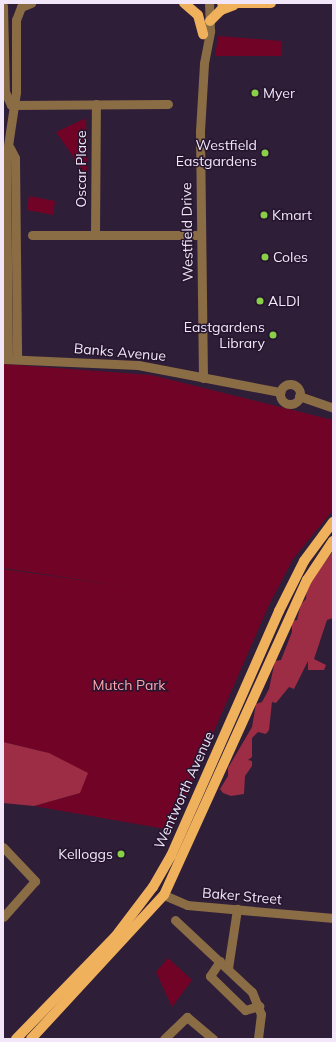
<!DOCTYPE html>
<html>
<head>
<meta charset="utf-8">
<style>
	body { margin:0 }
	#map { position:relative; width:336px; height:1042px; overflow:hidden; background:#2f1e38; font-family:Mulish,sans-serif }
	div>[style] { position:absolute }
	[style*='--x'] { left:calc(var(--x)*1px); top:calc(var(--y)*1px); width:calc(var(--w)*1px); rotate:calc(var(--a)*1deg) }
	.green>* { inset:0; background:#710426 }
	.forest>* { inset:0; background:#9c2d44 }
	.minor>* { height:9px; margin:-4.5px; padding:0 4.5px; transform-origin:4.5px; border-radius:4.5px; background:#8a6c45 }
	.minor>.ring { margin:-4.5px; padding:0; box-sizing:content-box; background:none; border:9px solid #8a6c45; border-radius:50% }
	.major>* { height:10px; margin:-5px; padding:0 5px; transform-origin:5px; border-radius:5px; background:#efb15c }
	.dots>* { width:11px; height:11px; translate:-50% -50%; box-sizing:border-box; border:2px solid #25152e; border-radius:50% }
	span { translate:-50% -50%; white-space:nowrap; text-align:center; line-height:1.15; -webkit-text-stroke:3px #25152e; paint-order:stroke }
	.poi-label { font-size:14px; color:#f1e7f8 }
	.left { translate:0 -50%; text-align:left }
	.right { translate:-100% -50%; text-align:right }
	.street-label { font-size:14px; color:#f1e7f8 }
	.park-label { font-size:14px; color:#fea5ae }
	.frame { position:absolute; inset:0; border:4px solid #f1e7f8; pointer-events:none }
</style>
</head>
<body>
<div id="map">
	<div class="green">
		<div style="clip-path:polygon(218px 36px,281px 41px,282px 56px,215px 56px)"></div>
		<div style="clip-path:polygon(86px 118px,87px 174px,86px 175px,56px 132px)"></div>
		<div style="clip-path:polygon(29px 196px,55px 201px,53px 215px,27px 210px)"></div>
		<div style="clip-path:polygon(3px 364px,151px 375px,333px 420px,333px 510px,293px 559px,268px 607px,171px 830px,34px 806px,80px 793px,49px 753px,3px 742px,3px 569px,128px 587px,3px 568px)"></div>
		<div style="clip-path:polygon(168px 958px,192px 980px,172px 1007px,156px 972px)"></div>
	</div>
	<div class="forest">
		<div style="clip-path:polygon(333px 551px,333px 618px,327px 620px,314px 659px,326px 665px,324px 670px,308px 670px,308px 661px,294px 689px,289px 687px,276px 703px,272px 702px,269px 730px,266px 734px,258px 732px,252px 738px,252px 757px,248px 760px,252px 761px,252px 766px,245px 776px,244px 794px,231px 796px,223px 793px,220px 789px,228px 776px,228px 768px,252px 727px,256px 704px,262px 702px,269px 689px,275px 661px,281px 660px,292px 632px,292px 621px,297px 620px,301px 604px,306px 599px,307px 586px)"></div>
		<div style="clip-path:polygon(3px 742px,49px 753px,88px 773px,80px 793px,34px 806px,3px 803px)"></div>
	</div>
	<div class="minor">
		<div style="--x:3;--y:6;--w:86;--a:88.7"></div>
		<div style="--x:5;--y:92;--w:14;--a:65"></div>
		<div style="--x:11;--y:105;--w:157;--a:-0.4"></div>
		<div style="--x:10;--y:148;--w:11;--a:63"></div>
		<div style="--x:15;--y:158;--w:200;--a:89.4"></div>
		<div style="--x:32;--y:235;--w:169;--a:0"></div>
		<div style="--x:95;--y:235;--w:131;--a:-89.6"></div>
		<div style="--x:3;--y:359;--w:135;--a:2.5"></div>
		<div style="--x:138;--y:365;--w:145;--a:10.8"></div>
		<div style="--x:8;--y:359;--w:200;--a:-90.6"></div>
		<div style="--x:6;--y:159;--w:68;--a:-81.5"></div>
		<div style="--x:16;--y:92;--w:72;--a:-90"></div>
		<div style="--x:16;--y:20;--w:14;--a:-69"></div>
		<div style="--x:21;--y:7;--w:11;--a:-22"></div>
		<div style="--x:203;--y:378;--w:247;--a:-90.7"></div>
		<div style="--x:200;--y:131;--w:68;--a:-86.6"></div>
		<div style="--x:204;--y:63;--w:33;--a:-79"></div>
		<div style="--x:210;--y:31;--w:28;--a:-92"></div>
		<div class="ring" style="left:280px;top:384px;width:11px;height:11px"></div>
		<div style="--x:299;--y:396;--w:36;--a:19"></div>
		<div style="--x:3;--y:847;--w:47;--a:46.7"></div>
		<div style="--x:35;--y:881;--w:48;--a:131.6"></div>
		<div style="--x:164;--y:895;--w:25;--a:23"></div>
		<div style="--x:187;--y:905;--w:147;--a:5.1"></div>
		<div style="--x:175;--y:920;--w:105;--a:43.1"></div>
		<div style="--x:252;--y:992;--w:24;--a:68"></div>
		<div style="--x:261;--y:1014;--w:25;--a:97"></div>
		<div style="--x:220;--y:961;--w:18;--a:124"></div>
		<div style="--x:210;--y:976;--w:49;--a:44.2"></div>
		<div style="--x:245;--y:1010;--w:15;--a:-16"></div>
		<div style="--x:228;--y:968;--w:60;--a:-81.3"></div>
		<div style="--x:164;--y:1039;--w:32;--a:-44"></div>
		<div style="--x:187;--y:1017;--w:34;--a:40"></div>
	</div>
	<div class="major">
		<div style="--x:184;--y:3;--w:18;--a:41"></div>
		<div style="--x:198;--y:15;--w:20;--a:75"></div>
		<div style="--x:222;--y:3;--w:49;--a:0"></div>
		<div style="--x:210;--y:21;--w:16;--a:-45"></div>
		<div style="--x:221;--y:10;--w:14;--a:-21"></div>
		<div style="--x:16;--y:1039;--w:142;--a:-45.9"></div>
		<div style="--x:115;--y:937;--w:63;--a:-52.8"></div>
		<div style="--x:153;--y:887;--w:36;--a:-60"></div>
		<div style="--x:171;--y:856;--w:268;--a:-66.2"></div>
		<div style="--x:279;--y:611;--w:56;--a:-63.4"></div>
		<div style="--x:304;--y:561;--w:49;--a:-53.4"></div>
		<div style="--x:31;--y:1039;--w:196;--a:-47.3"></div>
		<div style="--x:164;--y:895;--w:346;--a:-65.6"></div>
		<div style="--x:307;--y:580;--w:47;--a:-56.3"></div>
	</div>
	<div class="dots">
		<div style="left:255px;top:93px;background:#89cf48"></div>
		<div style="left:265px;top:153px;background:#89cf48"></div>
		<div style="left:264px;top:215px;background:#89cf48"></div>
		<div style="left:265px;top:257px;background:#89cf48"></div>
		<div style="left:260px;top:301px;background:#89cf48"></div>
		<div style="left:273px;top:335px;background:#89cf48"></div>
		<div style="left:121px;top:854px;background:#89cf48"></div>
	</div>
	<div class="poi-label">
		<span class="left" style="left:263px;top:93px">Myer</span>
		<span class="right" style="left:257px;top:153px">Westfield<br>Eastgardens</span>
		<span class="left" style="left:272px;top:215px">Kmart</span>
		<span class="left" style="left:273px;top:257px">Coles</span>
		<span class="left" style="left:268px;top:301px">ALDI</span>
		<span class="right" style="left:265px;top:335px">Eastgardens<br>Library</span>
		<span class="right" style="left:113px;top:854px">Kelloggs</span>
	</div>
	<div class="street-label">
		<span style="left:81px;top:169px;rotate:-90deg">Oscar Place</span>
		<span style="left:187px;top:232px;rotate:-91deg">Westfield Drive</span>
		<span style="left:120px;top:352px;rotate:5deg">Banks Avenue</span>
		<span style="left:184px;top:790px;rotate:-66deg">Wentworth Avenue</span>
		<span style="left:242px;top:896px;rotate:5deg">Baker Street</span>
	</div>
	<div class="park-label">
		<span style="left:129px;top:685px">Mutch Park</span>
	</div>
	<div class="frame"></div>
</div>
</body>
</html>
